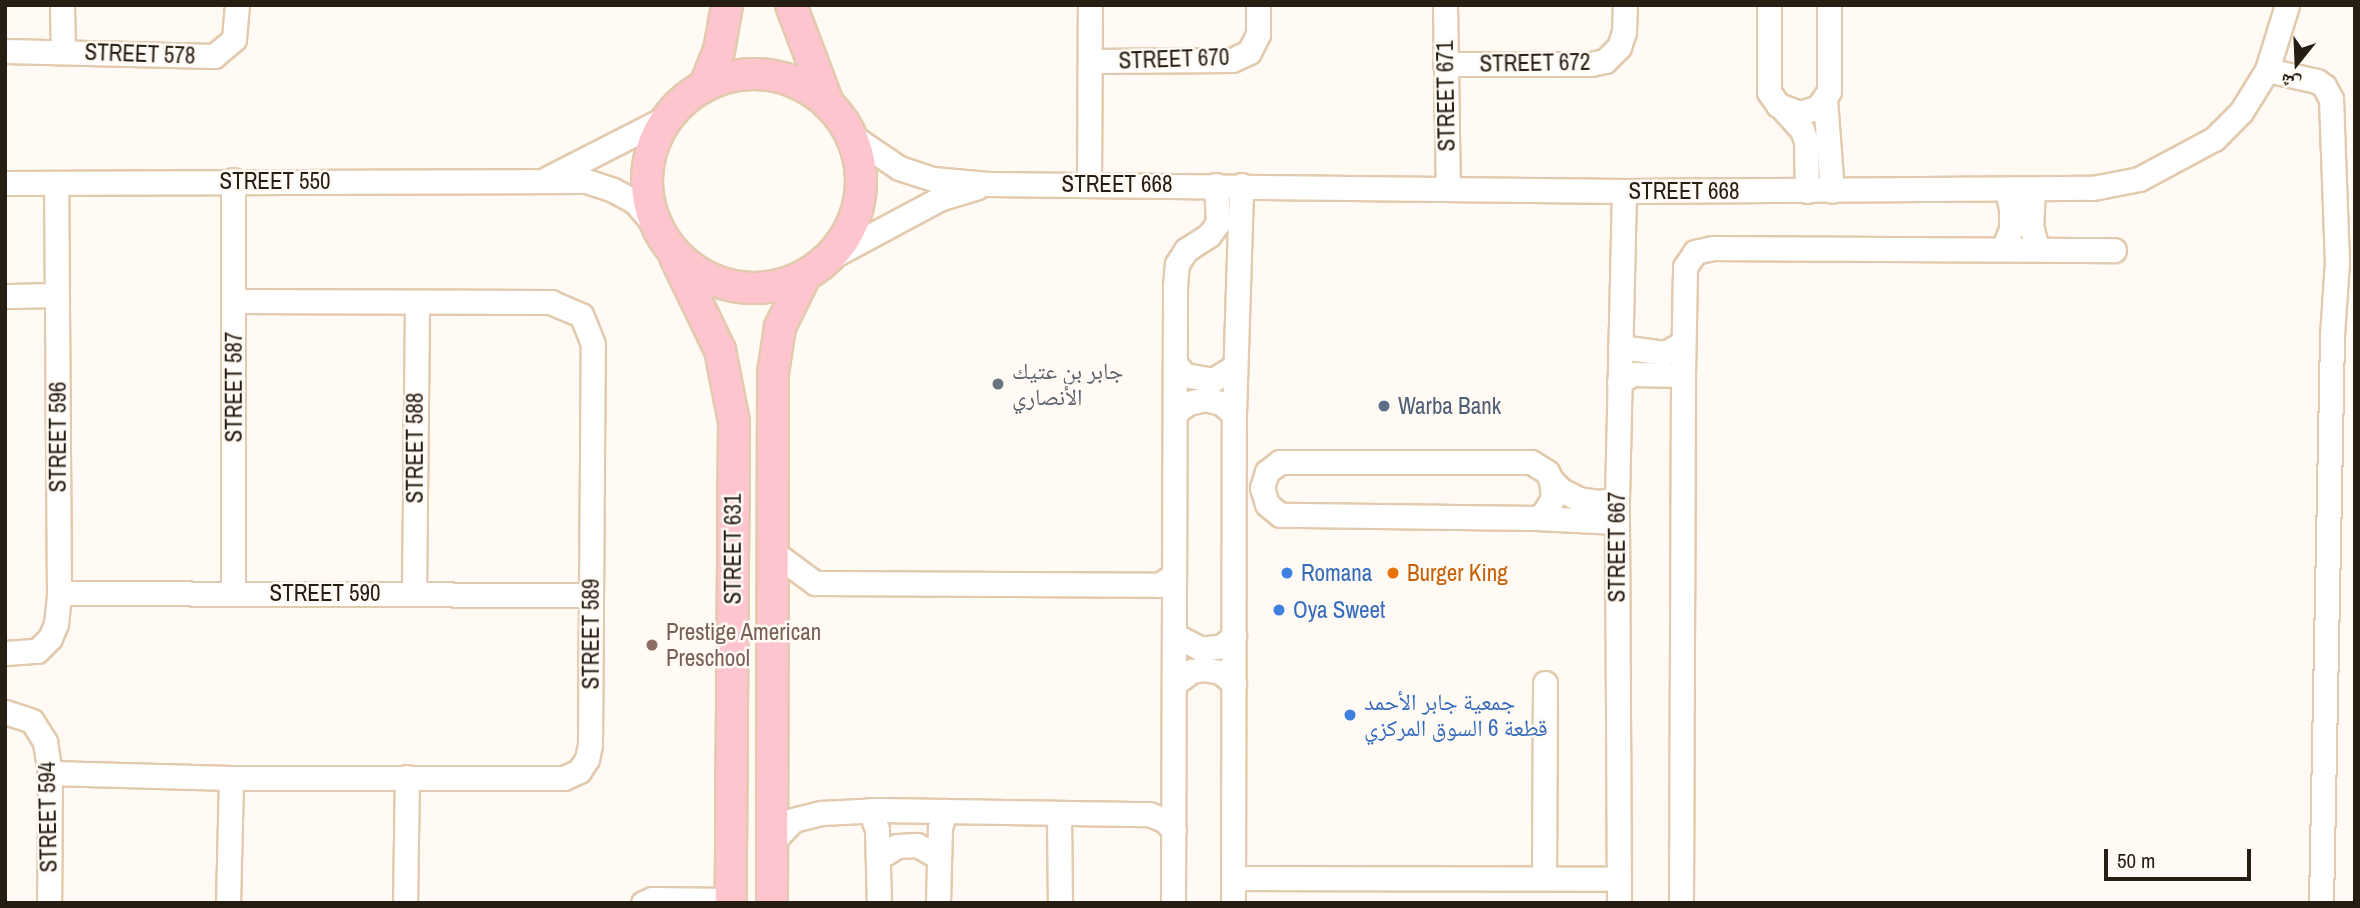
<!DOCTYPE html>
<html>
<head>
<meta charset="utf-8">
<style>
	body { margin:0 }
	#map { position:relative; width:2360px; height:908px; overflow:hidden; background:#fffaf4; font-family:"Archivo Narrow","Noto Naskh Arabic",sans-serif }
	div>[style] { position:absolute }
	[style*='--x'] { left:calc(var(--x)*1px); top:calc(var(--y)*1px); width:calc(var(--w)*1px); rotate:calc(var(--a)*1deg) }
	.roads { filter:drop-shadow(2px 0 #e2caae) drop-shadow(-2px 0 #e2caae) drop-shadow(0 2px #e2caae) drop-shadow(0 -2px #e2caae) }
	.minor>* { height:23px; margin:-11.5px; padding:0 11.5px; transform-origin:11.5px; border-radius:11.5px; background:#fff }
	.major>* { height:30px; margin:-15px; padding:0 15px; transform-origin:15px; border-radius:15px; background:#ffc5ce }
	.major>.ring { margin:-15px; padding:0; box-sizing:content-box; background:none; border:30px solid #ffc5ce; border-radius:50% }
	.dots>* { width:19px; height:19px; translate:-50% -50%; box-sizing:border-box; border:4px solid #fffaf4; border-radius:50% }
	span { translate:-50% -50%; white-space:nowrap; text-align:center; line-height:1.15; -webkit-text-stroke:5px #fffaf4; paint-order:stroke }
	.street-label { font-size:23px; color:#261e13 }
	.worship-label { font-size:23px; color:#5b616d }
	.left { translate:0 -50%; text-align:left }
	.service-label { font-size:23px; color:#4e5e75 }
	.shop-label { font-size:23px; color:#366cbe }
	.food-label { font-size:23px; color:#c56008 }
	.education-label { font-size:23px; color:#785e54 }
	.frame { position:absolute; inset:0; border:7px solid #261e13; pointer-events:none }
	.north { position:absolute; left:2262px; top:28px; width:70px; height:70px; -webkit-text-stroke:5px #fffaf4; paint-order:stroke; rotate:198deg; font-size:19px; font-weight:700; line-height:28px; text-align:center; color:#261e13 }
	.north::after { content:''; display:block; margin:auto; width:24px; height:32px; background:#261e13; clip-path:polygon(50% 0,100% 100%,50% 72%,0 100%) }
	.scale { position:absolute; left:2104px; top:849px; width:147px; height:32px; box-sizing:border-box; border:4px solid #261e13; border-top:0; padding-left:9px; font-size:21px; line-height:24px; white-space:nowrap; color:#261e13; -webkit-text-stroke:5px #fffaf4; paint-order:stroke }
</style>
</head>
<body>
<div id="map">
	<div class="roads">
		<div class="minor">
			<div style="--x:62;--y:5;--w:46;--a:88.8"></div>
			<div style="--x:1445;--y:5;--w:182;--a:89.1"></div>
			<div style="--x:1769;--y:5;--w:87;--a:90"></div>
			<div style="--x:1769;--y:92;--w:16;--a:55"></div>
			<div style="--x:1778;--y:105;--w:23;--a:20"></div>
			<div style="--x:1800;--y:113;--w:19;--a:-18"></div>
			<div style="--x:1818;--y:107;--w:19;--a:-55"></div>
			<div style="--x:1829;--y:91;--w:86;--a:-90"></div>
			<div style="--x:5;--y:51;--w:209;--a:1.4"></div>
			<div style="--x:214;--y:56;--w:26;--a:-40"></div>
			<div style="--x:234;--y:39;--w:34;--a:-85"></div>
			<div style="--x:1090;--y:61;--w:142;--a:-0.4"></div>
			<div style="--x:1232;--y:60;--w:19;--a:-25"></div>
			<div style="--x:1249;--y:52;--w:20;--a:-63"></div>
			<div style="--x:1258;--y:34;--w:29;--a:-90"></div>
			<div style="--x:1445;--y:64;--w:146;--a:0"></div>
			<div style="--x:1591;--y:64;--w:14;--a:-12"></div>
			<div style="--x:1605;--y:61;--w:20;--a:-45"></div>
			<div style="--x:1619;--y:47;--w:16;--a:-72"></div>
			<div style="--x:1624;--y:32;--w:27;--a:-88"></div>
			<div style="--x:2267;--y:70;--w:51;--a:12.4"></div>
			<div style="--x:2317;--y:81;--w:9;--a:36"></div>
			<div style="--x:2324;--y:86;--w:15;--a:62"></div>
			<div style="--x:2331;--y:99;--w:163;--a:87.9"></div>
			<div style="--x:2337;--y:262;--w:74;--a:93.9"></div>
			<div style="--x:2332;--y:336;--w:567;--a:91.11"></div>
			<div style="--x:1825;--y:100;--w:91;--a:85.6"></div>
			<div style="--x:1784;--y:110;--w:27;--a:48"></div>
			<div style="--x:1802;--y:130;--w:12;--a:70"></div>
			<div style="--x:1806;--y:141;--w:50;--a:88.9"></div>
			<div style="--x:852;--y:136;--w:57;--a:34.2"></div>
			<div style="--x:899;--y:168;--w:36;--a:18"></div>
			<div style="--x:933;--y:179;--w:55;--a:5.2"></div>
			<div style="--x:988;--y:184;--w:636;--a:0.63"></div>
			<div style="--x:1624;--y:191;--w:469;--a:-0.4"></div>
			<div style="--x:2093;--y:188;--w:47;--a:-11.1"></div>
			<div style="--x:2139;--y:179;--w:85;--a:-28.1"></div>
			<div style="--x:2214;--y:139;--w:38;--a:-45"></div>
			<div style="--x:2241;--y:112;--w:49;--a:-58.2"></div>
			<div style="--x:2267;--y:70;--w:68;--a:-72.9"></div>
			<div style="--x:548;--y:178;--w:132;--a:-27"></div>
			<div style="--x:233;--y:180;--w:413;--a:90"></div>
			<div style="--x:5;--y:183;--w:581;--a:-0.2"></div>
			<div style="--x:586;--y:181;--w:28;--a:18"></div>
			<div style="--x:613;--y:190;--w:24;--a:28"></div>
			<div style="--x:634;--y:201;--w:37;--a:49"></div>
			<div style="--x:1089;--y:184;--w:179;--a:-89.7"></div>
			<div style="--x:2033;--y:190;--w:35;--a:93"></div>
			<div style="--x:2031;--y:225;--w:25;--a:76"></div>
			<div style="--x:2003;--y:249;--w:22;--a:-68"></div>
			<div style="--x:2011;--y:229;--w:20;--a:-90"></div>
			<div style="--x:2011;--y:209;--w:19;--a:-102"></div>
			<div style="--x:831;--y:257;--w:123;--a:-28.2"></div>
			<div style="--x:939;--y:199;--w:39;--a:-17"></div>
			<div style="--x:5;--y:296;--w:52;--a:-1.1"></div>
			<div style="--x:1620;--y:347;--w:45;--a:7.6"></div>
			<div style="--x:1665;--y:353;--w:21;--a:-29"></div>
			<div style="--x:1175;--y:364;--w:15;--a:48"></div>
			<div style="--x:1185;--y:375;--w:28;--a:10"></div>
			<div style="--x:1213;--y:380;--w:26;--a:-32"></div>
			<div style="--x:1619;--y:382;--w:16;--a:-30"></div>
			<div style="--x:1633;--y:374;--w:50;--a:1.1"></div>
			<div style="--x:1175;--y:413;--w:16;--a:-38"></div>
			<div style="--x:1188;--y:403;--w:17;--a:-13"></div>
			<div style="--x:1205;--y:399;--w:16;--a:14"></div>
			<div style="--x:1221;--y:403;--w:17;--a:40"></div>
			<div style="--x:1280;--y:462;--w:251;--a:0"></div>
			<div style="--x:1531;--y:462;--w:19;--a:32"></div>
			<div style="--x:1547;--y:472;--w:9;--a:63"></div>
			<div style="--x:1551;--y:480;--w:18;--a:84"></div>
			<div style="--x:1553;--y:498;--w:17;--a:121"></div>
			<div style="--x:1544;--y:513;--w:9;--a:148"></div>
			<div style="--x:1536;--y:518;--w:256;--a:-179.3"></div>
			<div style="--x:1280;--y:515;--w:17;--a:-140"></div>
			<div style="--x:1267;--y:504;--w:17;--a:-107"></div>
			<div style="--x:1262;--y:488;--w:17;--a:-73"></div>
			<div style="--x:1267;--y:472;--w:16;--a:-38"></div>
			<div style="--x:1551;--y:480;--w:14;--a:45"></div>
			<div style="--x:1561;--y:490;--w:20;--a:27"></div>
			<div style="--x:1579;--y:499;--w:19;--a:9"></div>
			<div style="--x:1598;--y:502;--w:19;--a:-9"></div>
			<div style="--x:1536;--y:518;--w:81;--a:2.8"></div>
			<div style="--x:773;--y:552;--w:52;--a:36.4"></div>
			<div style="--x:815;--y:583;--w:344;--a:0.3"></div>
			<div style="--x:1159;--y:585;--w:18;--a:-34"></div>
			<div style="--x:59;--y:593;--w:532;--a:0.22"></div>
			<div style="--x:414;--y:594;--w:291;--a:-89.4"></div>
			<div style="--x:1174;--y:635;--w:30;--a:27"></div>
			<div style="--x:1201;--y:649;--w:21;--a:-8"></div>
			<div style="--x:1222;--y:646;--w:16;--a:-40"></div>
			<div style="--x:5;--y:653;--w:32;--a:-4"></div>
			<div style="--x:37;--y:651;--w:18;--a:-45"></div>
			<div style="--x:50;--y:638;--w:15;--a:-67"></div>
			<div style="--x:56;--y:624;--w:31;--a:-84"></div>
			<div style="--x:59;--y:593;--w:408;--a:-90.4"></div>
			<div style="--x:1174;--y:684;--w:22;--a:-36"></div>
			<div style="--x:1192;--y:671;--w:11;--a:-10"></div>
			<div style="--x:1203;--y:669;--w:17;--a:10"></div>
			<div style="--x:1220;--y:672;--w:18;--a:38"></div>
			<div style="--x:5;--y:712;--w:28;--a:18"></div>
			<div style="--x:32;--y:721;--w:25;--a:58"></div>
			<div style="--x:45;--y:742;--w:31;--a:81"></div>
			<div style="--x:50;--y:773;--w:130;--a:90.4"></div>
			<div style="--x:50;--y:773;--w:181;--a:1.6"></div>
			<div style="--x:231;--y:778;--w:333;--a:0"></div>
			<div style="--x:564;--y:778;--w:17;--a:-25"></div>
			<div style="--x:579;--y:771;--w:14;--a:-56"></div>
			<div style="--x:587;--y:759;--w:14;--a:-78"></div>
			<div style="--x:590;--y:745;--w:401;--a:-89.6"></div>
			<div style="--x:593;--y:344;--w:31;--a:-112"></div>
			<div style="--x:581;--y:315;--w:33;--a:-157"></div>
			<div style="--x:551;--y:302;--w:317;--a:-179.8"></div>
			<div style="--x:870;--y:810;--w:20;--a:70"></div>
			<div style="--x:877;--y:829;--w:74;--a:88.5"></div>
			<div style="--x:1059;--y:813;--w:90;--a:89.4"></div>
			<div style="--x:773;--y:841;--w:29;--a:-46"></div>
			<div style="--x:793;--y:820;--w:30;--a:-14"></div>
			<div style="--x:822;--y:813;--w:58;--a:-3"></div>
			<div style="--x:880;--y:810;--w:269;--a:0.9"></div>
			<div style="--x:1149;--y:814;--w:16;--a:22"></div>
			<div style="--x:1164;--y:820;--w:14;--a:45"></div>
			<div style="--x:878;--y:858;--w:22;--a:-32"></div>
			<div style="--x:897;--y:846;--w:20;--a:-3"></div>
			<div style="--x:917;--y:845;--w:25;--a:29"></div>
			<div style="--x:1233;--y:878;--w:386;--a:0.1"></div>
			<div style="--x:1544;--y:878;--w:195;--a:-89.7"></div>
			<div style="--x:228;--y:903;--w:125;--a:-88.6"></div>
			<div style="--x:405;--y:903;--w:126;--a:-89.1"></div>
			<div style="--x:643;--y:903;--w:10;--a:-24"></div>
			<div style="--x:652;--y:899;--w:79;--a:0.7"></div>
			<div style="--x:938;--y:903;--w:75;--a:-88.5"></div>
			<div style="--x:940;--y:828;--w:18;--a:-74"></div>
			<div style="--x:1173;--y:903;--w:617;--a:-89.81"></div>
			<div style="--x:1175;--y:286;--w:22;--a:-85"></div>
			<div style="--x:1177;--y:264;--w:17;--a:-57"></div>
			<div style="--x:1186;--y:250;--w:27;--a:-33"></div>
			<div style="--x:1209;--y:235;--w:15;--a:-53"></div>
			<div style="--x:1218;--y:223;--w:38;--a:-93"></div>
			<div style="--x:1233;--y:903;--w:489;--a:-89.9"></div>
			<div style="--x:1234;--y:414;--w:229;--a:-88.2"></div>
			<div style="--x:1619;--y:903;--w:404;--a:-90.3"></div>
			<div style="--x:1617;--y:499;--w:308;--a:-88.7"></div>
			<div style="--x:1681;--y:903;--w:528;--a:-89.78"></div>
			<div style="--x:1683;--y:375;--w:108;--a:-88.9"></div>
			<div style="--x:1685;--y:267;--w:18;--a:-56"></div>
			<div style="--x:1695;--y:252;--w:18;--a:-13"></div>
			<div style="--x:1713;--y:248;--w:401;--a:0.3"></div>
		</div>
		<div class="major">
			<div style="--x:791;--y:5;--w:105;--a:69.3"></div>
			<div class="ring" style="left:647px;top:74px;width:184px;height:184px"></div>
			<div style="--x:705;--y:85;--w:37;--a:-68"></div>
			<div style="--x:719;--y:51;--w:47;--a:-80.1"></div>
			<div style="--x:675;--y:257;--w:103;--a:64.2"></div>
			<div style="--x:720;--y:350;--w:73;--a:79"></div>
			<div style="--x:734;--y:422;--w:481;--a:90.4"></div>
			<div style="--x:772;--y:903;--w:530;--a:-89.89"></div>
			<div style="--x:773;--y:373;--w:47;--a:-81.3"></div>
			<div style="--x:780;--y:327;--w:57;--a:-63.9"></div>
		</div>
	</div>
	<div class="dots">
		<div style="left:998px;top:384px;background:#6b7280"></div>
		<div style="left:1384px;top:406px;background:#5c6f8a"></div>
		<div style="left:1287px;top:573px;background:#3f7fe0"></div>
		<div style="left:1393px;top:573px;background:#e8710a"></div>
		<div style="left:1279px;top:610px;background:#3f7fe0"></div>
		<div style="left:652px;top:645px;background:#8d6e63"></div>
		<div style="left:1350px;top:715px;background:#3f7fe0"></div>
	</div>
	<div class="street-label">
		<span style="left:140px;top:54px;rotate:2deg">STREET 578</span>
		<span style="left:1174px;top:59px;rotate:-2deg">STREET 670</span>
		<span style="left:1535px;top:63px;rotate:-1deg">STREET 672</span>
		<span style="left:1446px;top:96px;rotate:-91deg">STREET 671</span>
		<span style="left:275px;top:181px">STREET 550</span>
		<span style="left:1117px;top:184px">STREET 668</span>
		<span style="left:1684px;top:191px">STREET 668</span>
		<span style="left:234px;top:387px;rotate:-90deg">STREET 587</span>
		<span style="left:58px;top:437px;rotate:-90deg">STREET 596</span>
		<span style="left:415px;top:448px;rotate:-90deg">STREET 588</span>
		<span style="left:1617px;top:547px;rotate:-90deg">STREET 667</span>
		<span style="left:733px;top:549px;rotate:-90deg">STREET 631</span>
		<span style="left:325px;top:593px">STREET 590</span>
		<span style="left:591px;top:634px;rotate:-90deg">STREET 589</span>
		<span style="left:48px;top:817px;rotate:-91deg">STREET 594</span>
	</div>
	<div class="worship-label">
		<span class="left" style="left:1012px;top:384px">جابر بن عتيك<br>الأنصاري</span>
	</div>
	<div class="service-label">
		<span class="left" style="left:1398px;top:406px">Warba Bank</span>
	</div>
	<div class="shop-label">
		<span class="left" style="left:1301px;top:573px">Romana</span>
		<span class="left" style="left:1293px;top:610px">Oya Sweet</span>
		<span class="left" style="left:1364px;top:715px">جمعية جابر الأحمد<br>قطعة 6 السوق المركزي</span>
	</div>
	<div class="food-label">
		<span class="left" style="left:1407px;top:573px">Burger King</span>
	</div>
	<div class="education-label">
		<span class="left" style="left:666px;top:645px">Prestige American<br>Preschool</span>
	</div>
	<div class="frame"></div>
	<div class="north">ش</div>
	<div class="scale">50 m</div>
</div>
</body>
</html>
